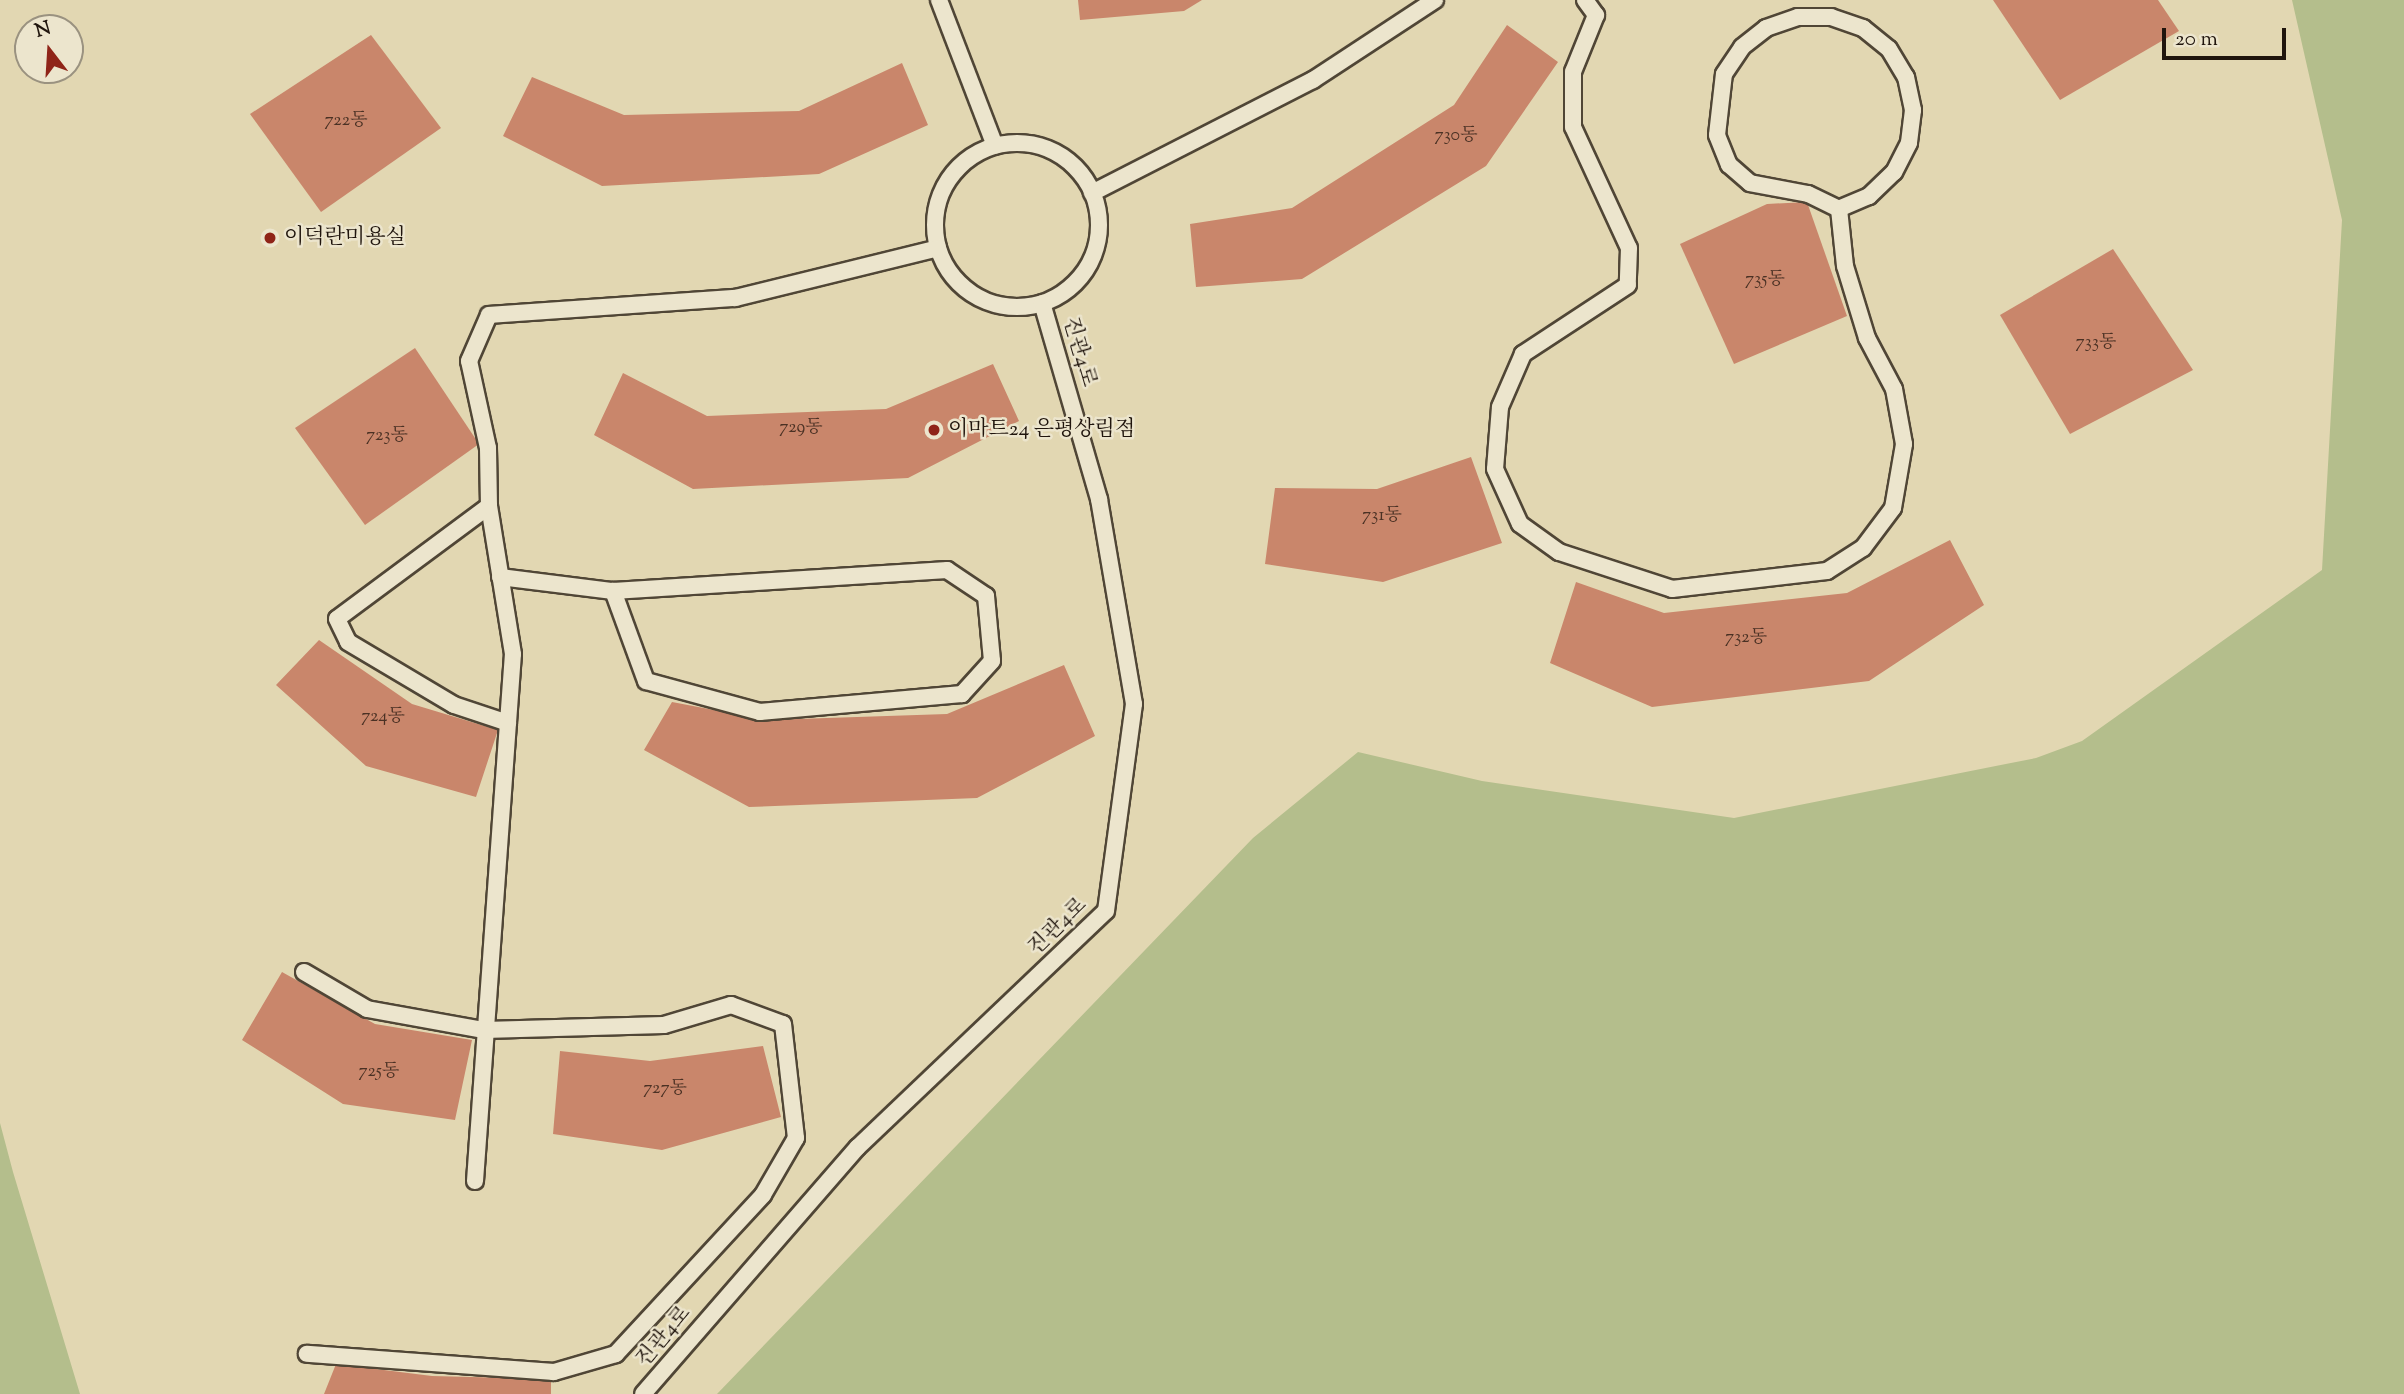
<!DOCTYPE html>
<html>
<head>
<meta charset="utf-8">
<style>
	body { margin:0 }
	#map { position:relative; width:2404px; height:1394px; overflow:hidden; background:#e2d7b2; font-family:"Sorts Mill Goudy","Noto Serif KR",serif }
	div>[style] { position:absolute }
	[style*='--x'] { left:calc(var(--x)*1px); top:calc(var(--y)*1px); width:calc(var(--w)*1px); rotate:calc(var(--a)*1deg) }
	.green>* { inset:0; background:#b4be8c }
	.building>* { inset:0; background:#c9866b }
	.roads { filter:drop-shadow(2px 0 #504636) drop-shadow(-2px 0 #504636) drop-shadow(0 2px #504636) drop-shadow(0 -2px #504636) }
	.service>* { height:16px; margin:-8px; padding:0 8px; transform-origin:8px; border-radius:8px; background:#ece5cd }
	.service>.ring { margin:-8px; padding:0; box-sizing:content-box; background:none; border:16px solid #ece5cd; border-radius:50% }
	.dots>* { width:19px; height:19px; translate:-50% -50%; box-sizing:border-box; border:4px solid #ece5cd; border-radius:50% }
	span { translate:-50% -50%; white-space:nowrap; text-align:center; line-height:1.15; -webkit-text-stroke:5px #ece5cd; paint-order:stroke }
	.number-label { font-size:18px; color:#4a3124 }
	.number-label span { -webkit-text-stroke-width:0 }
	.poi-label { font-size:21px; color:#20150d }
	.left { translate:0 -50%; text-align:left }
	.street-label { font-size:21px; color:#20150d }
	.north { position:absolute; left:14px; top:14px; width:70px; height:70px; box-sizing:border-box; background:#ece5cd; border:2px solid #9a9280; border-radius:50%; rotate:343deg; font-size:19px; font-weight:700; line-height:28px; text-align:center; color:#20150d }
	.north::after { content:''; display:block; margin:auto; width:24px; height:32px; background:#8f2418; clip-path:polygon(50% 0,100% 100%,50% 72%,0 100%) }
	.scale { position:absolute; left:2162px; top:28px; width:124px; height:32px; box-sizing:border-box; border:4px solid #20150d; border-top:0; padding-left:9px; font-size:21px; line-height:24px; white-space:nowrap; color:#20150d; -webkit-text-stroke:5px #ece5cd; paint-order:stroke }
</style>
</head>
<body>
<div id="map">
	<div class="green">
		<div style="clip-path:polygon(2292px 0,2404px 0,2404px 1394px,717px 1394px,1253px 838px,1358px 752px,1482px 781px,1734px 818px,2036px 758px,2082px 741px,2322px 570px,2342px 220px)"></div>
		<div style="clip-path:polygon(0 1123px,13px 1172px,80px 1394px,0 1394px)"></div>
	</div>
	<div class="building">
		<div style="clip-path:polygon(1078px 0,1202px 0,1184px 11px,1080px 20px)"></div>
		<div style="clip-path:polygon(1993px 0,2158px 0,2179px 31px,2060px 100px)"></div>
		<div style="clip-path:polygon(1507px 25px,1558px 62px,1486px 166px,1302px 279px,1196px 287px,1190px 224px,1292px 208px,1454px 105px)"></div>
		<div style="clip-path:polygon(371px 35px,441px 128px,321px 212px,250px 114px)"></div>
		<div style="clip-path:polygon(902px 63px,928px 125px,819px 174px,602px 186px,503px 136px,532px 77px,624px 115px,799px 111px)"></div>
		<div style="clip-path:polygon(1807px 202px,1847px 316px,1734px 364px,1680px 244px,1767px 204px)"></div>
		<div style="clip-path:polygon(2113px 249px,2193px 370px,2070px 434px,2000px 315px)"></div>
		<div style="clip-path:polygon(415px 348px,479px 444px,365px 525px,295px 428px)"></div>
		<div style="clip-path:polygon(993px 364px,1019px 421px,908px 478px,693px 489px,594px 435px,623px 373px,707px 416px,886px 409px)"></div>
		<div style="clip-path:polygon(1471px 457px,1502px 543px,1383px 582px,1265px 564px,1275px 488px,1377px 489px)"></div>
		<div style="clip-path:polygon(1950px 540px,1984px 605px,1869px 681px,1652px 707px,1550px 663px,1576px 582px,1664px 613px,1847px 593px)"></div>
		<div style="clip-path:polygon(319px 640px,412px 704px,498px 730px,476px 797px,366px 766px,276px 685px)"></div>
		<div style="clip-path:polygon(1064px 665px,1095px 736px,977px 798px,749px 807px,644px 750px,672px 702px,767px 720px,947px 714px)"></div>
		<div style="clip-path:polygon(282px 972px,375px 1024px,472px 1040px,455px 1120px,343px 1104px,242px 1040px)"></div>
		<div style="clip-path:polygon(763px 1046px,781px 1117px,662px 1150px,553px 1134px,560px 1051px,650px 1061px)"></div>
		<div style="clip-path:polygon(336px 1364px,432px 1376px,551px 1379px,551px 1394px,324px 1394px)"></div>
	</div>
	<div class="roads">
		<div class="service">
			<div style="--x:939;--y:0;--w:156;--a:69"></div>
			<div style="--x:1585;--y:0;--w:19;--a:54"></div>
			<div style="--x:1596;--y:15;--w:61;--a:112"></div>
			<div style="--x:1573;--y:72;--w:55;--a:90"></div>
			<div style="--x:1573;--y:127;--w:133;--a:65.2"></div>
			<div style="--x:1629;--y:248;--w:37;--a:92"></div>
			<div style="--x:1628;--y:285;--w:126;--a:146.7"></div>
			<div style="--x:1523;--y:354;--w:58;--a:113.5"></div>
			<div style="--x:1500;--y:407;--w:62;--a:94.6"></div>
			<div style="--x:1495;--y:469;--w:60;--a:65.6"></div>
			<div style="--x:1520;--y:524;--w:48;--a:35.7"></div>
			<div style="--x:1559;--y:552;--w:119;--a:18.1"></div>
			<div style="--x:1672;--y:589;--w:156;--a:-6.6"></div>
			<div style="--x:1827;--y:571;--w:43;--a:-32.6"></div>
			<div style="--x:1863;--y:548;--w:50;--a:-53.1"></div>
			<div style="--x:1893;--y:508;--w:65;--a:-80.2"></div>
			<div style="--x:1904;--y:444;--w:56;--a:-100.3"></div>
			<div style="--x:1894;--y:389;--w:58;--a:-117.9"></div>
			<div style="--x:1867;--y:338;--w:75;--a:-107"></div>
			<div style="--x:1845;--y:266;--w:57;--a:-96"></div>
			<div style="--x:1798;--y:17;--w:33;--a:0"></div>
			<div style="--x:1831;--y:17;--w:34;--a:19"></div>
			<div style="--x:1863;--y:28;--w:33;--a:39"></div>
			<div style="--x:1889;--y:49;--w:33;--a:59"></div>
			<div style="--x:1906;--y:77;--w:34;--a:78"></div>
			<div style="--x:1913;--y:110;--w:33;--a:97"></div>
			<div style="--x:1909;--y:143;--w:33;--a:117"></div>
			<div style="--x:1894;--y:172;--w:35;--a:136"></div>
			<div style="--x:1869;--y:196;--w:33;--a:157"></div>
			<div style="--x:1839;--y:209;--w:34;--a:-154"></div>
			<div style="--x:1808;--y:194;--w:59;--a:-169.3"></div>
			<div style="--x:1750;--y:183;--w:28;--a:-139"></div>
			<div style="--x:1729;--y:165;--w:32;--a:-112"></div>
			<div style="--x:1717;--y:135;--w:61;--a:-83.5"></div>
			<div style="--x:1724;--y:74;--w:32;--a:-56"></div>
			<div style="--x:1742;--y:47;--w:31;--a:-38"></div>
			<div style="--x:1766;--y:28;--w:34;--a:-19"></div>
			<div class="ring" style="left:935px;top:143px;width:148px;height:148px"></div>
			<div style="--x:1092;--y:193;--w:248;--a:-27.1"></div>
			<div style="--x:1313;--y:80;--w:146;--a:-33.3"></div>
			<div style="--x:489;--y:506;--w:189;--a:143.4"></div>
			<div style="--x:337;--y:619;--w:25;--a:64"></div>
			<div style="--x:348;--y:642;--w:123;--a:30.7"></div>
			<div style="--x:454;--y:705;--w:57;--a:18.4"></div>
			<div style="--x:500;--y:577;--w:114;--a:7.1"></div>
			<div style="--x:613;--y:591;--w:335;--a:-3.6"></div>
			<div style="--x:947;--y:570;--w:47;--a:33.7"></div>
			<div style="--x:986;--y:596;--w:65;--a:84.7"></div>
			<div style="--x:992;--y:661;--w:45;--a:132.3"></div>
			<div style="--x:962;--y:694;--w:203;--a:174.9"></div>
			<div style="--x:760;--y:712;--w:118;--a:-164.8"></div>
			<div style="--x:646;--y:681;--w:96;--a:-110.1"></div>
			<div style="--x:304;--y:972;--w:73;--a:30.4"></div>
			<div style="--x:367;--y:1009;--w:119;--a:10.2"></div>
			<div style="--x:484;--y:1030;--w:180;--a:-1.6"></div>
			<div style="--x:664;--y:1025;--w:70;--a:-16.6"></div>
			<div style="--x:731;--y:1005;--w:55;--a:20.1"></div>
			<div style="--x:783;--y:1024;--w:115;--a:83.5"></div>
			<div style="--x:796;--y:1138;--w:66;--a:120.1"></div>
			<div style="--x:763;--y:1195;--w:217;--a:132.8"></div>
			<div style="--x:616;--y:1354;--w:65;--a:163.8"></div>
			<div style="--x:554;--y:1372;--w:248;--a:-175.8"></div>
			<div style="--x:475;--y:1181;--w:528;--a:-85.88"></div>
			<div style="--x:513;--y:654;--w:150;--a:-99.2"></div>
			<div style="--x:489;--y:506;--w:58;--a:-91"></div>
			<div style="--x:488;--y:448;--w:89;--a:-102.3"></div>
			<div style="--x:469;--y:361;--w:50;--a:-66.5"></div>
			<div style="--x:489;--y:315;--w:247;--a:-4"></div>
			<div style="--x:735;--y:298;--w:209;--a:-13.8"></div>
			<div style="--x:643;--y:1394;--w:327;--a:-49"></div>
			<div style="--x:858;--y:1147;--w:342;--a:-43.6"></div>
			<div style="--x:1106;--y:911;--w:209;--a:-82.3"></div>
			<div style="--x:1134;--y:704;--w:208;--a:-99.7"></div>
			<div style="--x:1099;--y:499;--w:204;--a:-106.2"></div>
		</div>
	</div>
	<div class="dots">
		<div style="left:270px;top:238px;background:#8f2418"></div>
		<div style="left:934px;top:430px;background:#8f2418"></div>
	</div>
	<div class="number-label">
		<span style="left:346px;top:121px">722동</span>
		<span style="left:1456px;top:136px">730동</span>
		<span style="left:1765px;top:280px">735동</span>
		<span style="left:2096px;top:343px">733동</span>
		<span style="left:801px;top:428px">729동</span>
		<span style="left:387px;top:436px">723동</span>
		<span style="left:1382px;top:516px">731동</span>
		<span style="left:1746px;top:638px">732동</span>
		<span style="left:383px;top:717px">724동</span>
		<span style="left:379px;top:1072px">725동</span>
		<span style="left:665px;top:1089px">727동</span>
	</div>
	<div class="poi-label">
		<span class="left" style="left:284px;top:238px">이덕란미용실</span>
		<span class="left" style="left:948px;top:430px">이마트24 은평상림점</span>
	</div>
	<div class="street-label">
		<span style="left:1079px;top:352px;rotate:74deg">진관4로</span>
		<span style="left:1058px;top:927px;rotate:-44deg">진관4로</span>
		<span style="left:664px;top:1337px;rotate:-50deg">진관4로</span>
	</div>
	<div class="north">N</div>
	<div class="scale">20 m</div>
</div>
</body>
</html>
